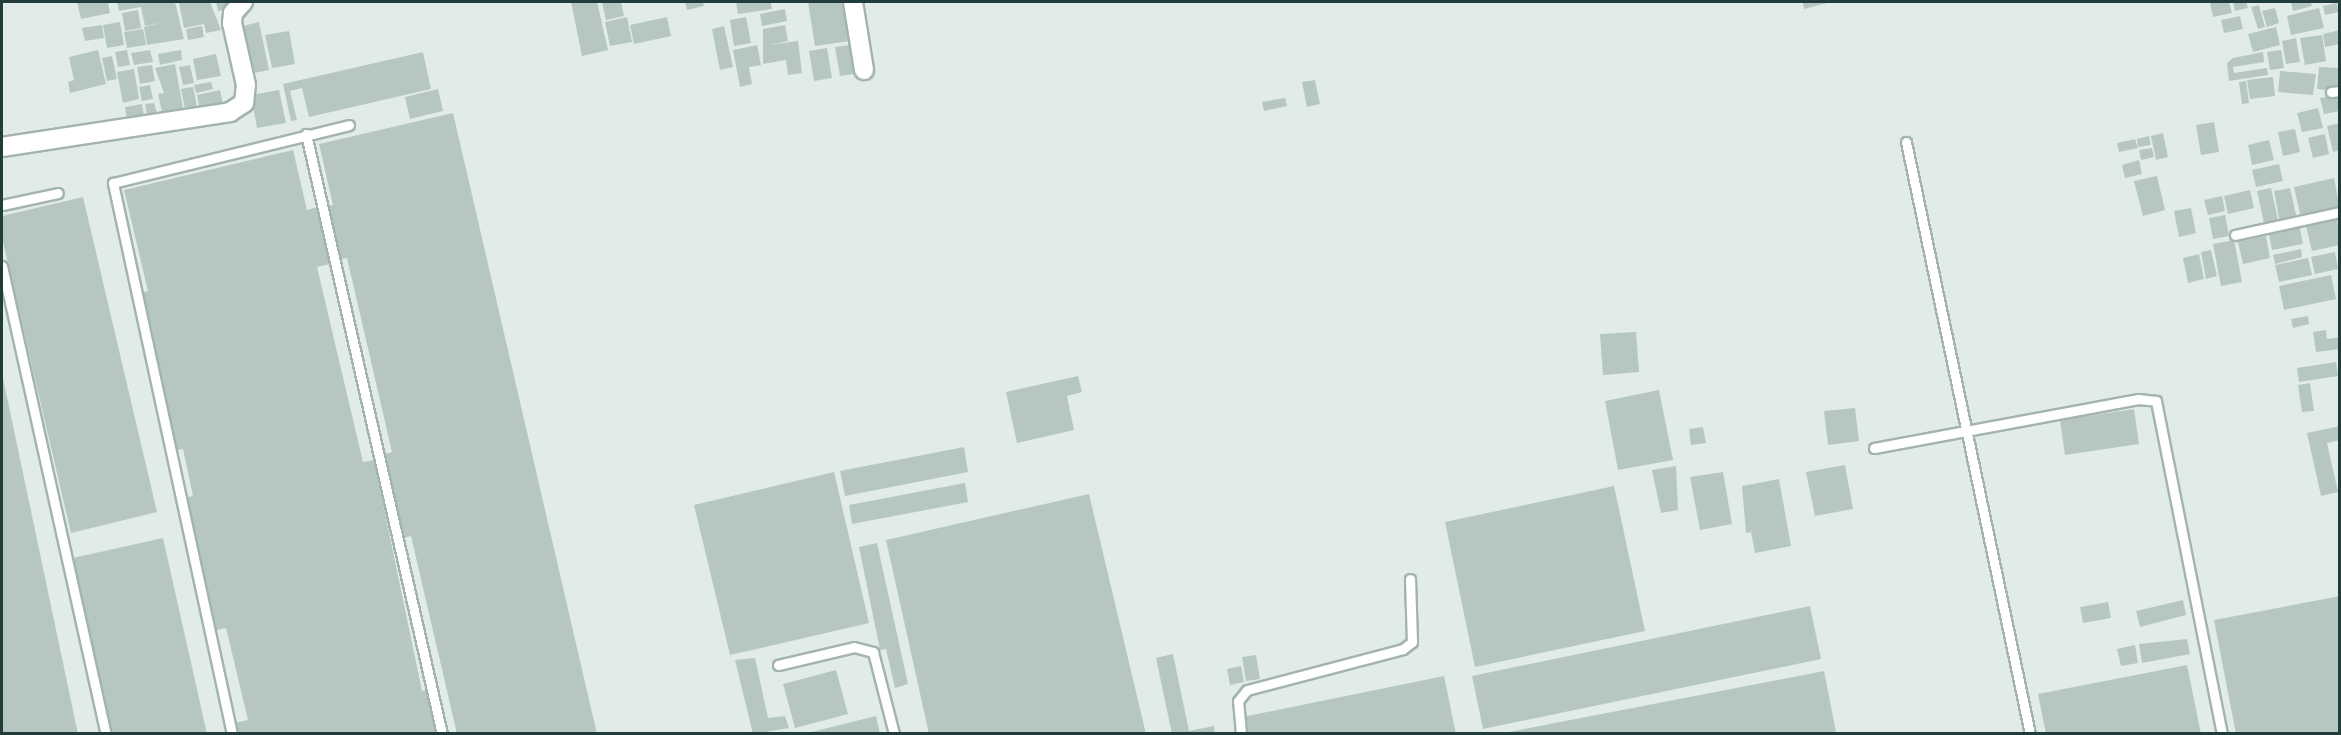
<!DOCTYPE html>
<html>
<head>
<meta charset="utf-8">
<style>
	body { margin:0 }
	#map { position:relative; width:2341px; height:735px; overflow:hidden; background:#e1ece8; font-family:Commissioner,sans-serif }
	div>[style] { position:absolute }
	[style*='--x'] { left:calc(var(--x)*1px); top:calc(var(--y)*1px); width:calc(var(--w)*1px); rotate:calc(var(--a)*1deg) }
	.building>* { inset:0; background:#b6c7c2 }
	.roads { filter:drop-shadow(2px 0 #a3b4b0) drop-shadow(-2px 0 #a3b4b0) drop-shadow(0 2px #a3b4b0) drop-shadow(0 -2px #a3b4b0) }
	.lane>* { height:9px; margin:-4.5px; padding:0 4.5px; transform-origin:4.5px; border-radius:4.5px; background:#fff }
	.street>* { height:18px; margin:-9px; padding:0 9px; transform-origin:9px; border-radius:9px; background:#fff }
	span { translate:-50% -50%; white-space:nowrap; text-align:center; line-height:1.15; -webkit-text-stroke:6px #f1f8f6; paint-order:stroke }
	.frame { position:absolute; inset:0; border:3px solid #203d39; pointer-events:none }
</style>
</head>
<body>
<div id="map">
	<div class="building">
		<div style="clip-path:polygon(77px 2px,108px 2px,110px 13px,81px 19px)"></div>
		<div style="clip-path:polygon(117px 2px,175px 2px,184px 39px,147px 45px,144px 27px,164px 22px,145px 26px,141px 7px,119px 11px)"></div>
		<div style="clip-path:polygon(210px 2px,221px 30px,206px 33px,204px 24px,184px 28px,179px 3px)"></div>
		<div style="clip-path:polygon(216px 2px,232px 2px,233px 8px,218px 11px)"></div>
		<div style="clip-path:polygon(571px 2px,597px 2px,608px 50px,582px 56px)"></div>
		<div style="clip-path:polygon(602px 2px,621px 2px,624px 16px,606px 20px)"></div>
		<div style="clip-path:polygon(685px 2px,703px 2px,704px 6px,687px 10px)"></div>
		<div style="clip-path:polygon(736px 2px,771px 2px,772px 9px,738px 14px)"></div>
		<div style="clip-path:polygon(808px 2px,853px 2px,858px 40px,815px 46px)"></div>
		<div style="clip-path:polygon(1803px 2px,1831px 2px,1804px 9px)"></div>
		<div style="clip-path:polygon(2229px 2px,2232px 13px,2213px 17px,2210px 3px)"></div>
		<div style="clip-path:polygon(2233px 2px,2246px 2px,2248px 8px,2235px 11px)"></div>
		<div style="clip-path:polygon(2291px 2px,2311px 2px,2312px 6px,2293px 11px)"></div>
		<div style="clip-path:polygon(2337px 3px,2339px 12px,2325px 15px,2323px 6px)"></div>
		<div style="clip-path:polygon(2259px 5px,2265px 27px,2258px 29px,2251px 7px)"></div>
		<div style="clip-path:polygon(2275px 8px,2279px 23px,2267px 27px,2262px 11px)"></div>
		<div style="clip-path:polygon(2319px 8px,2324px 28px,2291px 35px,2287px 16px)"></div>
		<div style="clip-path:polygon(785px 9px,787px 21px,762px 26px,760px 14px)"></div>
		<div style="clip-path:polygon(138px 10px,141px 28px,125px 31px,122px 13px)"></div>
		<div style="clip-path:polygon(2240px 16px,2243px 29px,2224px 33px,2221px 20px)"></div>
		<div style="clip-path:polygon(627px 17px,632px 42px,610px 46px,605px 22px)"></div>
		<div style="clip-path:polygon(667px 17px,671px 36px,634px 44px,630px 25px)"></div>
		<div style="clip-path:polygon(746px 17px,751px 43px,734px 46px,730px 20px)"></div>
		<div style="clip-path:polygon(120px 22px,124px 45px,107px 48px,103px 25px)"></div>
		<div style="clip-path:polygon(259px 22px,269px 70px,249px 74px,239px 27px)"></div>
		<div style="clip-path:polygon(102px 25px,104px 38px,85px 41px,82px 28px)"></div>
		<div style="clip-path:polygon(785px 25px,788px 41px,769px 45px,798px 41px,802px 73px,788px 75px,786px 60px,763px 64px,763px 29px)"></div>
		<div style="clip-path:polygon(202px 26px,204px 37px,188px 40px,186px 29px)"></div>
		<div style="clip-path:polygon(724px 26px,733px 67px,720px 70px,712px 29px)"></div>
		<div style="clip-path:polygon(2276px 27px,2280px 45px,2253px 52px,2248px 34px)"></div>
		<div style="clip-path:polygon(143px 29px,146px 45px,127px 48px,124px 32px)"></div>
		<div style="clip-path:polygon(2340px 30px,2340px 44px,2325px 47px,2323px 34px)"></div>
		<div style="clip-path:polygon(289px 31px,295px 64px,272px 68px,265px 35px)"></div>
		<div style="clip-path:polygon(2322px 35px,2326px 61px,2305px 65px,2300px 38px)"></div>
		<div style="clip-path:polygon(2296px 38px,2300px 62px,2286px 64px,2282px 41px)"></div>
		<div style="clip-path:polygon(856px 44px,860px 73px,840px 76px,835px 47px)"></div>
		<div style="clip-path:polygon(757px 45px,761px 65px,749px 67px,752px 84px,740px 87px,733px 50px)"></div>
		<div style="clip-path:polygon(827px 48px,832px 78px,814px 81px,809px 51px)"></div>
		<div style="clip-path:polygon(98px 50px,106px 84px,70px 93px,68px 82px,74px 80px,69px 57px)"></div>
		<div style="clip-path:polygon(127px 50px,130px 65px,118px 67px,115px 52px)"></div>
		<div style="clip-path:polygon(150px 50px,153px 62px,134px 65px,131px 53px)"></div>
		<div style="clip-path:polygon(181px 50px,182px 60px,160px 65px,158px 54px)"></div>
		<div style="clip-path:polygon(2281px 50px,2284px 68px,2270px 70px,2267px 52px)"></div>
		<div style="clip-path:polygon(423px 52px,431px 89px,309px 117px,302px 88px,290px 91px,297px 120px,291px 121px,283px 84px)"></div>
		<div style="clip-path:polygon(2263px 52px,2264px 62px,2233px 67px,2234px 73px,2267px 68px,2268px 75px,2229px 81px,2227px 63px,2233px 58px)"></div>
		<div style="clip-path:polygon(216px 54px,221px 76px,197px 80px,193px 59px)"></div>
		<div style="clip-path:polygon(112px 56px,117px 79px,107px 81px,102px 58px)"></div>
		<div style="clip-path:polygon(175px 64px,183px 108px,162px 112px,158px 94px,164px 93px,155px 68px)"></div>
		<div style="clip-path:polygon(152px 65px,155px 81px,140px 84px,137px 67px)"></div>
		<div style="clip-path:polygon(190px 65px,194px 83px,183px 85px,179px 67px)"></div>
		<div style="clip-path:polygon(2319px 67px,2340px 68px,2340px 91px,2317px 89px)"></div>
		<div style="clip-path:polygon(134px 69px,139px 99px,123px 103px,117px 72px)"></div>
		<div style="clip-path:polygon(2280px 71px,2316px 74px,2313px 95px,2278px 92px)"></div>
		<div style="clip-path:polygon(2273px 77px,2275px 96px,2250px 99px,2247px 80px)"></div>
		<div style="clip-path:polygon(1315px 80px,1320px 104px,1307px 107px,1302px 82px)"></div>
		<div style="clip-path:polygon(2246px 81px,2249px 103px,2242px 104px,2239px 82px)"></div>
		<div style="clip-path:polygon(211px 82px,213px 89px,196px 93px,194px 85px)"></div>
		<div style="clip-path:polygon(150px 85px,153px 99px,142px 101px,139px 87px)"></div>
		<div style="clip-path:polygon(193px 87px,198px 112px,186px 114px,181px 89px)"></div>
		<div style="clip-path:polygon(438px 89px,443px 111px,410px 119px,405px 97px)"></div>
		<div style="clip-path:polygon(220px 90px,223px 105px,200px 110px,197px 95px)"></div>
		<div style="clip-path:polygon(279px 90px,286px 123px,257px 128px,251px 95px)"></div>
		<div style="clip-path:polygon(2340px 94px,2340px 111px,2324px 114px,2320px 98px)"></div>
		<div style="clip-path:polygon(1285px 98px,1287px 106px,1264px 111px,1262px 102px)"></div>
		<div style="clip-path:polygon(154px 103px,157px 113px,147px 115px,145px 104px)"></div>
		<div style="clip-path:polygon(142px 104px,145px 122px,128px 125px,125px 107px)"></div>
		<div style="clip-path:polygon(2318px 108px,2323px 128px,2302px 132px,2297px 113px)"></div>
		<div style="clip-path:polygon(453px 113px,597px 734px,457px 734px,411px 536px,401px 539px,382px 455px,392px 452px,347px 258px,337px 260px,325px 207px,333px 205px,319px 144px)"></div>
		<div style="clip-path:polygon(2214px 122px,2219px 152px,2201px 155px,2196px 125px)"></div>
		<div style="clip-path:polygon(2340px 123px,2340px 150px,2333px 152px,2327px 126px)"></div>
		<div style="clip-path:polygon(2295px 129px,2300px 152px,2283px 156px,2278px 132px)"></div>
		<div style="clip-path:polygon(2163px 133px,2168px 157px,2156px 160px,2151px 136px)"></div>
		<div style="clip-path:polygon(2325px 134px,2329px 154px,2313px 158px,2308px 138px)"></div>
		<div style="clip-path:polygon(2149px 136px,2151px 145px,2138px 147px,2137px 139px)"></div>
		<div style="clip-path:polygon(2135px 139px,2138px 148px,2119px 152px,2117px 143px)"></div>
		<div style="clip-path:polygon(2269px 140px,2274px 160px,2252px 165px,2248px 145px)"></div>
		<div style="clip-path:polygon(2152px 148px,2154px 157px,2141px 160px,2139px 150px)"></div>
		<div style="clip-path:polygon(293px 150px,307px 210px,317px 207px,330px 264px,317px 267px,363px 462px,374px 460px,422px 691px,429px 690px,439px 734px,237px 734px,234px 723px,248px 720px,226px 628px,213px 631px,182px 498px,193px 496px,183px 449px,173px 451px,136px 294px,148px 291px,124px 190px)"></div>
		<div style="clip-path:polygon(2139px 160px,2142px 174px,2125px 178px,2122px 165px)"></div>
		<div style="clip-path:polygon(2279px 164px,2283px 181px,2256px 187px,2252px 170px)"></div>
		<div style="clip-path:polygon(2157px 176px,2165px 210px,2143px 216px,2134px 181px)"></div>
		<div style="clip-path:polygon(2334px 178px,2340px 210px,2301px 218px,2294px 187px)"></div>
		<div style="clip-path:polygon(2271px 188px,2279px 224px,2265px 228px,2257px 191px)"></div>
		<div style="clip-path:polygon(2290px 188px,2297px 219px,2280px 223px,2274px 191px)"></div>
		<div style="clip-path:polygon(2250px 190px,2254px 208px,2228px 214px,2224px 196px)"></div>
		<div style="clip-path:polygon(2222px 196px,2225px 211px,2208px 215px,2204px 200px)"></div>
		<div style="clip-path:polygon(83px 197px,157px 512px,71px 533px,2px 238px,2px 216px)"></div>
		<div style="clip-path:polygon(2191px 208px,2196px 233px,2179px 237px,2174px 211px)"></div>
		<div style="clip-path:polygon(2225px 215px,2229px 236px,2213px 239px,2209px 218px)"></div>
		<div style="clip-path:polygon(2337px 219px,2340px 245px,2312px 251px,2306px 226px)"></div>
		<div style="clip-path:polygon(2299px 223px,2303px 244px,2272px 250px,2268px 229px)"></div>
		<div style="clip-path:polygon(2266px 236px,2270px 258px,2243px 264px,2238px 242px)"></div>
		<div style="clip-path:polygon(2234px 240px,2242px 282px,2221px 286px,2213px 244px)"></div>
		<div style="clip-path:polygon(2301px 249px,2302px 257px,2275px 264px,2273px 255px)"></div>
		<div style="clip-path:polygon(2211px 250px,2217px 276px,2206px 279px,2201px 252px)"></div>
		<div style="clip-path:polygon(2335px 252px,2338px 269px,2315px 274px,2311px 257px)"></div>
		<div style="clip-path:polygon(2199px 254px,2204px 279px,2188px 283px,2183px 258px)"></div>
		<div style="clip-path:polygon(2308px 258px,2312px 275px,2279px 282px,2275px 265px)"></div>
		<div style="clip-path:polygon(2331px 275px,2336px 299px,2284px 310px,2279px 286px)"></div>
		<div style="clip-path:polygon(2308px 316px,2309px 324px,2293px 328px,2291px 319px)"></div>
		<div style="clip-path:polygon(2326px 330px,2327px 339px,2340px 337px,2340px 349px,2316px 352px,2313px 332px)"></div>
		<div style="clip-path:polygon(1636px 332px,1639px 372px,1603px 375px,1600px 334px)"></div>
		<div style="clip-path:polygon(2336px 362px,2338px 376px,2299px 382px,2297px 368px)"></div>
		<div style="clip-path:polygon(1078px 376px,1082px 392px,1067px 396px,1074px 430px,1017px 443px,1006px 392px)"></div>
		<div style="clip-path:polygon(2px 378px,3px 378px,78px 734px,2px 734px)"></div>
		<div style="clip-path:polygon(2310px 383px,2314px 411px,2302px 412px,2298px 385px)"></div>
		<div style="clip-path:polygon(1659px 390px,1673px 460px,1618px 470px,1605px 401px)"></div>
		<div style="clip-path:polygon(1855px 408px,1859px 441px,1828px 445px,1824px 411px)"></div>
		<div style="clip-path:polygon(2134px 409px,2139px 444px,2065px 455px,2060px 420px)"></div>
		<div style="clip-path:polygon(2340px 426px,2340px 440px,2327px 443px,2338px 492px,2321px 496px,2307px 433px)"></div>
		<div style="clip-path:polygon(1703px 427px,1706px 443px,1691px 445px,1689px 429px)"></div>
		<div style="clip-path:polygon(964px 447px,968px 472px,845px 496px,840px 471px)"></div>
		<div style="clip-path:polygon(1845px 465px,1853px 509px,1815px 516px,1806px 472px)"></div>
		<div style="clip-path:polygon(1676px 466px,1678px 510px,1661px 513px,1652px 470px)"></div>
		<div style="clip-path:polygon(834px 472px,869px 623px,730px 655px,694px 505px)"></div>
		<div style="clip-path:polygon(1723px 472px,1732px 524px,1700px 530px,1690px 477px)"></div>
		<div style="clip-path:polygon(1779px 479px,1791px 546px,1755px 553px,1751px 532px,1746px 533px,1742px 486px)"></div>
		<div style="clip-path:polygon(965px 483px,968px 502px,852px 524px,849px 505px)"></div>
		<div style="clip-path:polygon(1614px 486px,1645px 631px,1475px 667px,1445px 522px)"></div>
		<div style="clip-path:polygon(1089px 494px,1146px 734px,929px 734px,886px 540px)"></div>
		<div style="clip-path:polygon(163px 538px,207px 734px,113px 734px,73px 558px)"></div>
		<div style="clip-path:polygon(877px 543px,908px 684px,895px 688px,886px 649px,880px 650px,859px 547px)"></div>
		<div style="clip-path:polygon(2340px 596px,2340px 734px,2236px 734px,2214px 620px)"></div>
		<div style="clip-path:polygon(2183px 600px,2186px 615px,2140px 627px,2136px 611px)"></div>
		<div style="clip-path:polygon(2108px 602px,2111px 618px,2083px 623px,2080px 607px)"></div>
		<div style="clip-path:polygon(1810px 606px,1821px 659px,1483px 729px,1472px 676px)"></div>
		<div style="clip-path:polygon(2187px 639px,2190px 654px,2142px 663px,2139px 644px)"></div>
		<div style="clip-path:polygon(2135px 645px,2138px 663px,2121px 666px,2117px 649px)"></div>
		<div style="clip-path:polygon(1173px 654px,1189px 731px,1214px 726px,1215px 734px,1172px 734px,1156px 658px)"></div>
		<div style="clip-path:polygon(1256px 655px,1260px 679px,1246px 681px,1242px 657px)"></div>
		<div style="clip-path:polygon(755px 658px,768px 718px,785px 716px,789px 728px,753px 734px,735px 660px)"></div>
		<div style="clip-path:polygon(2187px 665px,2201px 734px,2046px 734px,2038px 694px)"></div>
		<div style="clip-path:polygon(1241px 666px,1244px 682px,1230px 685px,1227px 669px)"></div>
		<div style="clip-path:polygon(836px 670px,848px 714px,795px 728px,783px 684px)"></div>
		<div style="clip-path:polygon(1824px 671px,1836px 732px,1509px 734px,1509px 732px)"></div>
		<div style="clip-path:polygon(1444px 676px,1456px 734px,1247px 734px,1243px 717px)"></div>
		<div style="clip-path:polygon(876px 716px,880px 734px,807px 734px,807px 733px)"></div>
	</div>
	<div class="roads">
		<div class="lane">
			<div style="--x:2331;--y:92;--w:9;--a:-6"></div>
			<div style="--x:306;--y:134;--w:615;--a:77.23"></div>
			<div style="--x:1906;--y:142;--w:605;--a:78.17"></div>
			<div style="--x:2;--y:205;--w:57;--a:-12.1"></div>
			<div style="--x:2235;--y:235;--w:107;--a:-12.4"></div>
			<div style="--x:2;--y:266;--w:479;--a:77.5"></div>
			<div style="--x:1874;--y:448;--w:269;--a:-10.5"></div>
			<div style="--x:2138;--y:399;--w:18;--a:6"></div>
			<div style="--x:2156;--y:401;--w:339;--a:78.8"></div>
			<div style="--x:778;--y:665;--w:78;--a:-13.3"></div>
			<div style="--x:854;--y:647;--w:20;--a:15"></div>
			<div style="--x:873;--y:652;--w:85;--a:75.6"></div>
			<div style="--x:232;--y:734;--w:564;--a:-102.19"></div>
			<div style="--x:113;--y:183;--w:243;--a:-13.8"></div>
			<div style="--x:1241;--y:734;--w:33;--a:-95"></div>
			<div style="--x:1238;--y:701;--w:14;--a:-51"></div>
			<div style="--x:1247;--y:690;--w:161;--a:-14.7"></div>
			<div style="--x:1403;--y:649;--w:11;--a:-38"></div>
			<div style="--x:1412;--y:642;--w:63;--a:-91.8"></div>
		</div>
		<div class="street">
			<div style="--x:853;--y:2;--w:69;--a:80.8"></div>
			<div style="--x:2;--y:147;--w:231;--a:-8.7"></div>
			<div style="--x:230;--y:112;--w:17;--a:-33"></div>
			<div style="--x:244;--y:103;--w:18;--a:-84"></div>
			<div style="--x:246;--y:85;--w:64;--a:-102.7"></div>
			<div style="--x:232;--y:23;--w:10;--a:-84"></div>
			<div style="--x:233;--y:13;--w:15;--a:-48"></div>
		</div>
	</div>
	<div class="frame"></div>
</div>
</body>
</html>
